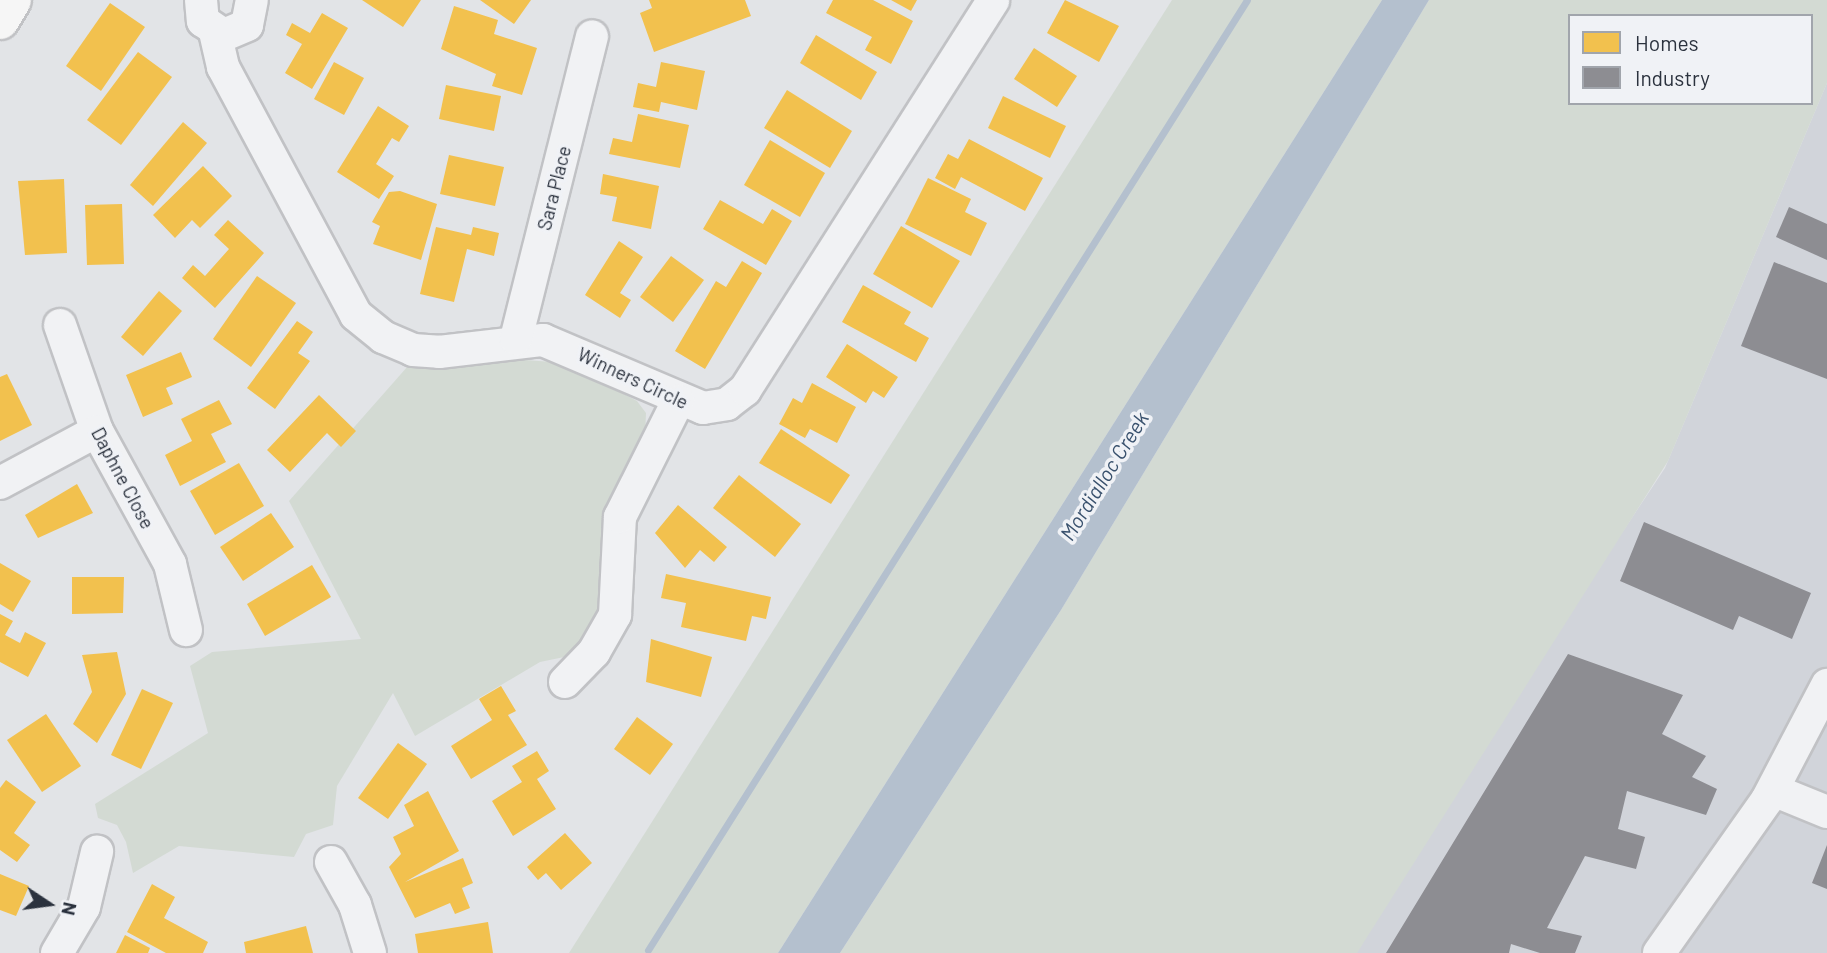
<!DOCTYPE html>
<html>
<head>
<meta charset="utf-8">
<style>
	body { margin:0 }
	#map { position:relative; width:1827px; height:953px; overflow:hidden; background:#e2e4e7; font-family:Barlow,sans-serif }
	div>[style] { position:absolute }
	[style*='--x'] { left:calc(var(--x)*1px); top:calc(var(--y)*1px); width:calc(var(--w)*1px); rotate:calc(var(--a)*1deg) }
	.built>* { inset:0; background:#d1d4da }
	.green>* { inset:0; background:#d3dad3 }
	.water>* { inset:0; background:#b4c0ce }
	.homes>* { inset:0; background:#f2c14e }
	.industry>* { inset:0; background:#8d8d92 }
	.stream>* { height:7px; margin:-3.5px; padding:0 3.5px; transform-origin:3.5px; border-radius:3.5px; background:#b4c0ce }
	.roads { filter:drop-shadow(2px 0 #c1c2c5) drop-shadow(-2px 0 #c1c2c5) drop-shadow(0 2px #c1c2c5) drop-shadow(0 -2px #c1c2c5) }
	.minor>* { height:32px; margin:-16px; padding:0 16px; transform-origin:16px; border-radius:16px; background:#f1f2f4 }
	.major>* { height:38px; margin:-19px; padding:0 19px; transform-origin:19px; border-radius:19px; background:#f6f6f6 }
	span { translate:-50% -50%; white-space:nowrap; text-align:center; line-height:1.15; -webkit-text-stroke:7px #f0f2f6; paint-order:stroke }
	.street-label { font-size:19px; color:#2b323e }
	.water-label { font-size:21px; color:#39516d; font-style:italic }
	.legend { position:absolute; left:1568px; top:14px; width:245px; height:91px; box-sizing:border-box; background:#f0f2f6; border:2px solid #a1a5ac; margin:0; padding:9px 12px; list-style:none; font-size:21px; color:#2b323e }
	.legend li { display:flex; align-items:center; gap:14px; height:35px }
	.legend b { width:35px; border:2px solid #a1a5ac }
	.north { position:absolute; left:14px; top:869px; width:70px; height:70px; -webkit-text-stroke:5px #f0f2f6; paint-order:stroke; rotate:103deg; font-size:19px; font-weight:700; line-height:28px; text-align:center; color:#2b323e }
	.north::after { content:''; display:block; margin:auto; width:24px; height:32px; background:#2b323e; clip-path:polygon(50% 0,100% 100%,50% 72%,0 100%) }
</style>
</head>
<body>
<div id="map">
	<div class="built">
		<div style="clip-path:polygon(1827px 83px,1827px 953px,1343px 953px,1665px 468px)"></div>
	</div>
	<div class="green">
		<div style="clip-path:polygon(1172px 0,1382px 0,778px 953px,569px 953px)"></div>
		<div style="clip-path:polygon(evenodd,1429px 0,1827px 0,1827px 83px,1668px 461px,1357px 953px,840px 953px,1061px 610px,1429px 0,1570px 16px,1811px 16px,1811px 103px,1570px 103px,1570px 16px)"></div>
		<div style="clip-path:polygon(486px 357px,566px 363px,637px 401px,646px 413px,645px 437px,610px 504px,607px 595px,592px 635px,569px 656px,540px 662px,415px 736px,393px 693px,337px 786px,333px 825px,306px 834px,294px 857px,179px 846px,133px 873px,126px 842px,117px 825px,98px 818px,95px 804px,208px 733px,190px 666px,212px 652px,361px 639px,289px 501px,408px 366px,444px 369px)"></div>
	</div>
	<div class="water">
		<div style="clip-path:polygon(1382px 0,1429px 0,1061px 610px,840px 953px,778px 953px)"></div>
	</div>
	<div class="homes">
		<div style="clip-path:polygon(362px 0,421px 0,403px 27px)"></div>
		<div style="clip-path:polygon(480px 0,531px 0,514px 24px)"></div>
		<div style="clip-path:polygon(649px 0,745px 0,751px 16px,654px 52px,640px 13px,652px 8px)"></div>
		<div style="clip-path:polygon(833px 0,873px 0,913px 21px,891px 64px,865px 50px,872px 37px,826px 13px)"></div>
		<div style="clip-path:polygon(891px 0,917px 0,911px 11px)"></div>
		<div style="clip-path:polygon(1065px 0,1119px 26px,1099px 62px,1047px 33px)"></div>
		<div style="clip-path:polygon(110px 3px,145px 27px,101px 91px,66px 66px)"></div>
		<div style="clip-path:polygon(454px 6px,498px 20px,494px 34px,537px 48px,522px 95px,492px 86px,496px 74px,441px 49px)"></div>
		<div style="clip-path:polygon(322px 13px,348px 28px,312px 89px,285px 73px,302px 44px,286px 35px,292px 23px,310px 33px)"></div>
		<div style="clip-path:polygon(816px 35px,877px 72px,861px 100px,800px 63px)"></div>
		<div style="clip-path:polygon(1034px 48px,1077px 76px,1057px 107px,1014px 79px)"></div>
		<div style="clip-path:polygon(138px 52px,172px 77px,121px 145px,87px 120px)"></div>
		<div style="clip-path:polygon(334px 62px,364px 78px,344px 115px,314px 99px)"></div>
		<div style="clip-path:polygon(661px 62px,705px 71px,697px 110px,661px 102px,659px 112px,633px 107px,638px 83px,656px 87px)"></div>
		<div style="clip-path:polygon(446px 85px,501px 96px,494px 131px,439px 119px)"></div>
		<div style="clip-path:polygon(787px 90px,852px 131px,830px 168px,764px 128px)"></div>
		<div style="clip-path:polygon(1003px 96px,1066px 126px,1050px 158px,988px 128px)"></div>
		<div style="clip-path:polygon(378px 106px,409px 126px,399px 142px,392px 138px,376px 164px,394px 176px,379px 199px,337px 172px)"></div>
		<div style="clip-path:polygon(638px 114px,689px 125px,680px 168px,609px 154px,613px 138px,632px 142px)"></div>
		<div style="clip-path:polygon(183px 122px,207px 143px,153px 206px,130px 185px)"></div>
		<div style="clip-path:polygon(969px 139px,1043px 178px,1025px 211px,961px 177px,955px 189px,935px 178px,948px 154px,958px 159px)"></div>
		<div style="clip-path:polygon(770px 140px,825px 173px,800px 217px,744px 185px)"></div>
		<div style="clip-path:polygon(449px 155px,504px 167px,495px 206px,440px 194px)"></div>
		<div style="clip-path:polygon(203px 166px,232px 196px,200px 228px,192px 220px,175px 238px,153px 215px)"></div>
		<div style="clip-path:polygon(603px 174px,659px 186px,651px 229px,612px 221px,617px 197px,600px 194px)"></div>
		<div style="clip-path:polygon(928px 178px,971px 199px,965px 212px,987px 223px,971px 256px,905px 224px)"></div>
		<div style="clip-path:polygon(64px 179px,67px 253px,25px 255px,18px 181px)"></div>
		<div style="clip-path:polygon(400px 191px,437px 204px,421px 260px,373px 244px,380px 226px,372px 222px,389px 192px)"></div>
		<div style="clip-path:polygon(720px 200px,763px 224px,772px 209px,792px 221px,766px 265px,703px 229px)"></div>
		<div style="clip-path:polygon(122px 204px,124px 264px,87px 265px,85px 205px)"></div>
		<div style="clip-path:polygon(228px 220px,264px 253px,215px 308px,182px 278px,193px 265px,205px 276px,229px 249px,214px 235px)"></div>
		<div style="clip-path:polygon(901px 226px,960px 261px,932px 308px,873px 274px)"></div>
		<div style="clip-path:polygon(436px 227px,471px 235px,473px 227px,499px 233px,494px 256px,467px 249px,454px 302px,420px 294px)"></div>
		<div style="clip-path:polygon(619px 241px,643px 257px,620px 293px,631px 300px,620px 318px,585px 295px)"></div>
		<div style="clip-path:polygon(671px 256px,704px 280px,673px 322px,640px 297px)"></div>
		<div style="clip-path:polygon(742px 261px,762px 273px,705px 369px,675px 351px,716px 281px,726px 287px)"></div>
		<div style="clip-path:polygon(257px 276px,296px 303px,251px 367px,213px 339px)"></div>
		<div style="clip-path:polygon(863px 285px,911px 312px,904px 324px,929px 338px,916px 362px,842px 322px)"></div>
		<div style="clip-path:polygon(159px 291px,182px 311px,143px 356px,121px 337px)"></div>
		<div style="clip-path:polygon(297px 321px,313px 332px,298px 353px,310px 361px,275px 409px,247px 388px)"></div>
		<div style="clip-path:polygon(847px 344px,898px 377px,884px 398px,873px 391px,866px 403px,826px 377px)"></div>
		<div style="clip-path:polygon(181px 352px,192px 377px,166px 388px,173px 404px,143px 417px,126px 375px)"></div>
		<div style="clip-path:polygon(7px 374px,32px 425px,0 441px,0 377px)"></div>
		<div style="clip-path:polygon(812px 383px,856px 407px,837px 443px,810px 429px,805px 438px,779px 424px,793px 398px,802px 403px)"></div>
		<div style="clip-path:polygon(319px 395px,356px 431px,341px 447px,327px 433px,290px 472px,267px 450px)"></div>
		<div style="clip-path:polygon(219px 400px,232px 424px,211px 434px,226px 462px,180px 486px,165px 455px,192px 441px,181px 419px)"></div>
		<div style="clip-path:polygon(781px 429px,850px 475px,831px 504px,759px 463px)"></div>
		<div style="clip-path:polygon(239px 463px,264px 506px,215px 535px,190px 491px)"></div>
		<div style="clip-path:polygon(739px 475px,801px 524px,775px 557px,713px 508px)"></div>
		<div style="clip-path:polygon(77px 484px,93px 513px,38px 538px,25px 515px)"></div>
		<div style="clip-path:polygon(678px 505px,727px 547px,714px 562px,700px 550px,685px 568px,655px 533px)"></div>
		<div style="clip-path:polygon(271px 513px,294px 547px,243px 581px,220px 547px)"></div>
		<div style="clip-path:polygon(0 563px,31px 581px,13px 612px,0 604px)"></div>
		<div style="clip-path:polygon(312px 565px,331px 597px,265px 636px,247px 604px)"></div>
		<div style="clip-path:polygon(666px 574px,771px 597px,766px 619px,752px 616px,746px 641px,681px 627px,686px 603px,661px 598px)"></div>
		<div style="clip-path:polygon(72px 577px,124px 577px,123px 613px,72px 614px)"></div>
		<div style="clip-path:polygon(0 614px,13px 621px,5px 635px,20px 643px,25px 632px,46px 643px,28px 677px,0 662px)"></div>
		<div style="clip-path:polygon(651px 639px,712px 657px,701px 697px,646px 682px)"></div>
		<div style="clip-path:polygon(117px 652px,126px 694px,97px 743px,73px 724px,92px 692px,82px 655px)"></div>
		<div style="clip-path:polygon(501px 686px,516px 711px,508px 715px,527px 745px,471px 779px,451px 746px,492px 720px,479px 699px)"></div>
		<div style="clip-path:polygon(142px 689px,173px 703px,141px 769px,111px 755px)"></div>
		<div style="clip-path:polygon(46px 714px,81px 766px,42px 792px,7px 740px)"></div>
		<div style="clip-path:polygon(637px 717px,673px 744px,650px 775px,614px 749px)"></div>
		<div style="clip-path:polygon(398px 743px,427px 764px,388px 819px,358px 798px)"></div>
		<div style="clip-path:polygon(537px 751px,549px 771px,537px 779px,556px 809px,513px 836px,492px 801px,522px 782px,512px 766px)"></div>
		<div style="clip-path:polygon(6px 780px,36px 802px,14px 833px,30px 845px,17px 862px,0 850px,0 788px)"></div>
		<div style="clip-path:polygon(428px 791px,459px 851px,405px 882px,463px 858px,473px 883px,462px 888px,470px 908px,455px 914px,450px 903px,415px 918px,389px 867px,401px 854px,393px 837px,414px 826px,404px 805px)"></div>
		<div style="clip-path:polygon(565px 833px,592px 863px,561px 890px,546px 873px,538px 880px,527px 867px)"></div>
		<div style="clip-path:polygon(0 874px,29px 886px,16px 916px,0 910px)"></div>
		<div style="clip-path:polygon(152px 884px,175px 897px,164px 918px,208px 942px,203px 953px,166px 953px,127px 932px)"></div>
		<div style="clip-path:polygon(488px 922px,493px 953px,418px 953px,415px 934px)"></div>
		<div style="clip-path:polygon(306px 926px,313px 953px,246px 953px,244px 942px)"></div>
		<div style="clip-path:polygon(125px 935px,150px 948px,148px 953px,116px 953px)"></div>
	</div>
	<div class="industry">
		<div style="clip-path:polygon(1789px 207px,1827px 224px,1827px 260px,1776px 237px)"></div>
		<div style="clip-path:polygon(1774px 262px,1827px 283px,1827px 379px,1741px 346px)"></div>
		<div style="clip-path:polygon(1644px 522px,1811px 593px,1792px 639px,1739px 616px,1733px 630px,1620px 581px)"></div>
		<div style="clip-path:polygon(1568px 654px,1683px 695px,1662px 734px,1706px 756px,1692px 777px,1717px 789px,1706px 815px,1627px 791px,1618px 829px,1645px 837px,1636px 869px,1585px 856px,1547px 928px,1582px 936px,1575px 953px,1540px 953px,1511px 944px,1509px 953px,1386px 953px)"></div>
		<div style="clip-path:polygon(1827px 845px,1827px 889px,1812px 883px)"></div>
	</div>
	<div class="stream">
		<div style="--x:648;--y:950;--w:1123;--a:-57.77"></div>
	</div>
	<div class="roads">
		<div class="minor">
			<div style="--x:201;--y:0;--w:21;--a:85"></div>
			<div style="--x:203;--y:21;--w:25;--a:34"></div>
			<div style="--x:224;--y:35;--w:25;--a:-23"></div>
			<div style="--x:247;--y:25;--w:25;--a:-79"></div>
			<div style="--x:215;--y:32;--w:36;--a:77"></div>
			<div style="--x:223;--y:67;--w:281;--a:61.8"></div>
			<div style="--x:356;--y:315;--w:35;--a:39"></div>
			<div style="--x:383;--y:337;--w:33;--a:23"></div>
			<div style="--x:413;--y:350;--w:26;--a:4"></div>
			<div style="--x:439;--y:352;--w:105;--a:-6.6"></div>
			<div style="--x:543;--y:340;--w:174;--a:23"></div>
			<div style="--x:703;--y:408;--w:24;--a:-9"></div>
			<div style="--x:727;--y:404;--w:23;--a:-38"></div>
			<div style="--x:745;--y:390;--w:462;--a:-57.5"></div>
			<div style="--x:60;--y:325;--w:112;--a:70.8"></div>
			<div style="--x:97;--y:431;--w:152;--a:61.2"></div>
			<div style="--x:170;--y:564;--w:68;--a:76.4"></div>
			<div style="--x:516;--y:339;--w:312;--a:-75.9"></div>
			<div style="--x:0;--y:483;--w:110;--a:-28.2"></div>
			<div style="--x:565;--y:682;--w:42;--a:-46"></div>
			<div style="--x:594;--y:652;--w:43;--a:-60.4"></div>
			<div style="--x:615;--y:615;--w:98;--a:-87.1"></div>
			<div style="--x:620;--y:517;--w:130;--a:-63.4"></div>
			<div style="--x:1773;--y:790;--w:58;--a:22.2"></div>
			<div style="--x:331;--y:862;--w:49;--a:60.8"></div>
			<div style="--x:355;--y:905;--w:50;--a:72.6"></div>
			<div style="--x:57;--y:953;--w:53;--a:-59.6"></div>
			<div style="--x:84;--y:907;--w:57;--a:-76.7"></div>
			<div style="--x:1659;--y:953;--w:187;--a:-54.8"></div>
			<div style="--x:1767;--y:800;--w:130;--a:-62.4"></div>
		</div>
		<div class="major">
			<div style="--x:0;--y:20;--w:23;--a:-59"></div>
		</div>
	</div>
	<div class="street-label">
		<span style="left:554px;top:188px;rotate:-76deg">Sara Place</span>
		<span style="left:633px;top:378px;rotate:25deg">Winners Circle</span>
		<span style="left:123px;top:478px;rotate:62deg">Daphne Close</span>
	</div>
	<div class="water-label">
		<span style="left:1104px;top:476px;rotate:-58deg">Mordialloc Creek</span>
	</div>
	<ul class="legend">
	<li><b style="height:19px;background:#f2c14e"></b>Homes</li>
	<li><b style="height:19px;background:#8d8d92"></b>Industry</li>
	</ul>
	<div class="north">N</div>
</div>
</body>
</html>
